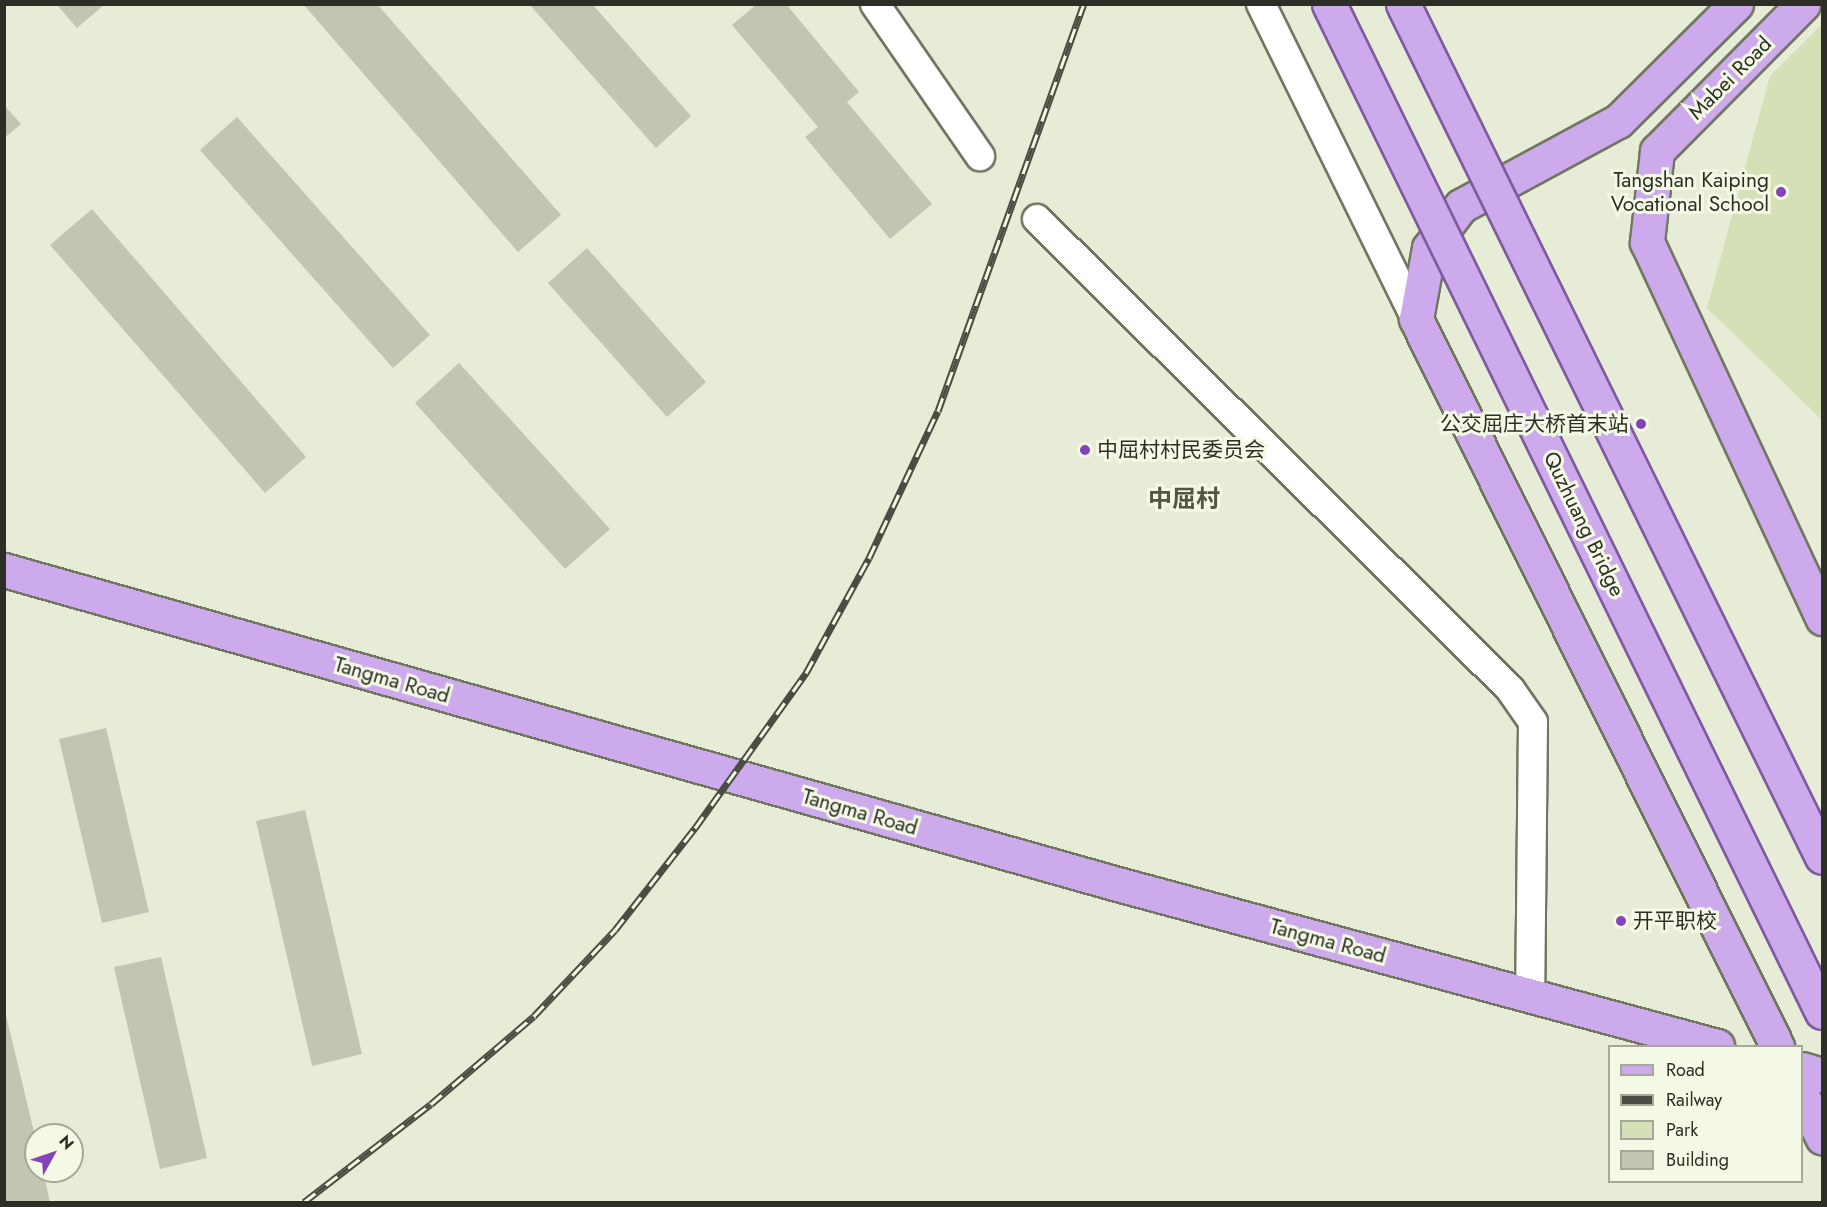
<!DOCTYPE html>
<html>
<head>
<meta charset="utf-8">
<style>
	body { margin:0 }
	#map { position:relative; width:1827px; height:1207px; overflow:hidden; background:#e6ecd6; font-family:Jost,"Noto Sans SC",sans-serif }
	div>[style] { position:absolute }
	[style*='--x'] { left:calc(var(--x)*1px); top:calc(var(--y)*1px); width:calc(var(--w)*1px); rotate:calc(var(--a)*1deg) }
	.green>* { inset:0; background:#d6e0b6 }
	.building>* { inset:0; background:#c1c6b2 }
	.roads { filter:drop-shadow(2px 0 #717663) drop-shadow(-2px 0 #717663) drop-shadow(0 2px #717663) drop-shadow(0 -2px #717663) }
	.minor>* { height:28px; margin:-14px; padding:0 14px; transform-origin:14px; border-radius:14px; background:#fff }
	.major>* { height:33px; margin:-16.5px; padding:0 16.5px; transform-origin:16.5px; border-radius:16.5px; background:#ccaaec }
	.rail>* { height:7px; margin-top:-3.5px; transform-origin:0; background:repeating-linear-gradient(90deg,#f3f9e4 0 14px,#4a4d42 0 28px); box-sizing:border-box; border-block:2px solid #4a4d42 }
	.bridges { filter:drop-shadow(2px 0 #7e5a9f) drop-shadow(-2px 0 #7e5a9f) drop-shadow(0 2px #7e5a9f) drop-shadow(0 -2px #7e5a9f) }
	.major-bridge>* { height:33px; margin:-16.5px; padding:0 16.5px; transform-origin:16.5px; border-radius:16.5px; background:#ccaaec }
	.dots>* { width:16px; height:16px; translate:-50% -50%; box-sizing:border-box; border:3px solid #f3f9e4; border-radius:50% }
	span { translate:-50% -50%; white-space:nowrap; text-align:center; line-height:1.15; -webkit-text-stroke:6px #f3f9e4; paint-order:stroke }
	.street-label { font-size:21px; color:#2d2f27 }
	.poi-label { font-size:21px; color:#2d2f27 }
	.right { translate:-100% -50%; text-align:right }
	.left { translate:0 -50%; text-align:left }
	.quarter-label { font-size:24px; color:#515544; font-weight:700 }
	.frame { position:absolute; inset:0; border:6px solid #2d2f27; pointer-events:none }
	.legend { position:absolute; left:1608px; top:1045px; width:195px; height:138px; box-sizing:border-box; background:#f3f9e4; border:2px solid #a4a898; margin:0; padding:8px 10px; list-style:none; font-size:18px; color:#2d2f27 }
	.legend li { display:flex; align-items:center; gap:12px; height:30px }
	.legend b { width:30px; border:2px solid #a4a898 }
	.north { position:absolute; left:24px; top:1123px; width:60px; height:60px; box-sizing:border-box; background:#f3f9e4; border:2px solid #a4a898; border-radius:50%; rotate:50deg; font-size:16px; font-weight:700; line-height:24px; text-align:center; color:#2d2f27 }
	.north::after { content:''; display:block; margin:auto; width:21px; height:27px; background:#8443b8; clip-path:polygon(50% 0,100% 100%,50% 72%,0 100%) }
</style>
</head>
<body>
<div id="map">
	<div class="green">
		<div style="clip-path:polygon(1822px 24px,1822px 420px,1707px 308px,1770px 76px)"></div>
	</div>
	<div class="building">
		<div style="clip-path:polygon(303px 4px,377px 4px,561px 215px,518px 252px)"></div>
		<div style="clip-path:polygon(529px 4px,592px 4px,691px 116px,656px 148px)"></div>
		<div style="clip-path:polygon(757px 4px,786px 4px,859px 92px,847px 102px,932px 204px,890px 239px,805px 137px,818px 127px,732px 25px)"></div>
		<div style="clip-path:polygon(57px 5px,104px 5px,77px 28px)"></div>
		<div style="clip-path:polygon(4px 105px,21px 124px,4px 138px)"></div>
		<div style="clip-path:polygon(237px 117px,430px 335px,393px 368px,200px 150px)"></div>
		<div style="clip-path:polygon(92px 209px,306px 457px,265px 493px,50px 245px)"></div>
		<div style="clip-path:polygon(587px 248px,706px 382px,667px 417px,548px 283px)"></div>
		<div style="clip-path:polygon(459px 363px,610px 529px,565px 569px,415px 403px)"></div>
		<div style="clip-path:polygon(106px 728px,149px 912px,102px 923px,59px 739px)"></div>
		<div style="clip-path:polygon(305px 810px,362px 1054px,312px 1066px,256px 821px)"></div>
		<div style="clip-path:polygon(161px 957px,207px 1158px,160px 1169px,114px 967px)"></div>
		<div style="clip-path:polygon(4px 1007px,36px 1140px,36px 1171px,43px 1171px,50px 1202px,4px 1202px)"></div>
	</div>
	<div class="roads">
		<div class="minor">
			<div style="--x:875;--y:4;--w:185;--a:55.4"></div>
			<div style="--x:1261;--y:4;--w:351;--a:63.8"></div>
			<div style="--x:1037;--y:219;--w:667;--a:44.82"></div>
			<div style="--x:1510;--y:689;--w:40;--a:55.1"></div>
			<div style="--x:1533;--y:722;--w:274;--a:90.6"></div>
		</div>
		<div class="major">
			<div style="--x:1736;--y:4;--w:166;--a:135.2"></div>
			<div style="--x:1618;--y:121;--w:179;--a:151.6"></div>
			<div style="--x:1461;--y:206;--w:53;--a:127.3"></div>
			<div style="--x:1429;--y:248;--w:72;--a:100.4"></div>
			<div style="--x:1416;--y:319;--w:812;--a:63.59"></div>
			<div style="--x:1803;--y:4;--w:207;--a:134.8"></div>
			<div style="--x:1657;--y:151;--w:92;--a:96.3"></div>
			<div style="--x:1647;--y:242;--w:415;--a:65"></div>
			<div style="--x:4;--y:570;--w:1149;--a:15.75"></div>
			<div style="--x:1110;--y:882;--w:629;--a:15.12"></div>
			<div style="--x:1802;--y:1069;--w:21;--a:17"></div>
			<div style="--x:1802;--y:1095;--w:47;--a:64.5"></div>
		</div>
	</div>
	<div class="rail">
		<div style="--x:304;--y:1202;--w:160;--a:-37.7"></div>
		<div style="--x:431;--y:1104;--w:135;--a:-40.5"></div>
		<div style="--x:534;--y:1016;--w:118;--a:-46.7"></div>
		<div style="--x:615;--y:930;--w:130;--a:-51.9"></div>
		<div style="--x:695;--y:828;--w:191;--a:-54.4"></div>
		<div style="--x:806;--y:673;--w:131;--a:-61.3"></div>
		<div style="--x:869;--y:558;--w:162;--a:-64.9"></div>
		<div style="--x:938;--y:411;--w:432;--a:-70.3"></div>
	</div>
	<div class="bridges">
		<div class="major-bridge">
			<div style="--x:1329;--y:4;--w:1122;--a:63.94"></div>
			<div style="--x:1403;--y:4;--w:950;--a:63.84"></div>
		</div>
	</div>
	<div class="dots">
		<div style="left:1781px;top:192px;background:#8443b8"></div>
		<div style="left:1641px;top:424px;background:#8443b8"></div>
		<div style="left:1085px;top:450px;background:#8443b8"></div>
		<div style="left:1621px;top:921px;background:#8443b8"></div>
	</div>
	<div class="street-label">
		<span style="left:1730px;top:78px;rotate:-45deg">Mabei Road</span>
		<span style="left:1584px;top:524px;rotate:64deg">Quzhuang Bridge</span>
		<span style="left:392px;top:680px;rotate:16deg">Tangma Road</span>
		<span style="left:860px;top:812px;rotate:16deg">Tangma Road</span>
		<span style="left:1328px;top:941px;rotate:15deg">Tangma Road</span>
	</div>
	<div class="poi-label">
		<span class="right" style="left:1769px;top:192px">Tangshan Kaiping<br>Vocational School</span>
		<span class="right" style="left:1629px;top:424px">公交屈庄大桥首末站</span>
		<span class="left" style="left:1097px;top:450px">中屈村村民委员会</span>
		<span class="left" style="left:1633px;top:921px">开平职校</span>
	</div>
	<div class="quarter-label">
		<span style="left:1184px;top:499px">中屈村</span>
	</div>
	<div class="frame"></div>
	<ul class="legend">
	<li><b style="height:8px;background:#ccaaec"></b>Road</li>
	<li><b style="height:8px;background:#4a4d42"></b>Railway</li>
	<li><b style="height:16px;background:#d6e0b6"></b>Park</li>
	<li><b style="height:16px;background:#c1c6b2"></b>Building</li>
	</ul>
	<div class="north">N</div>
</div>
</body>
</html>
